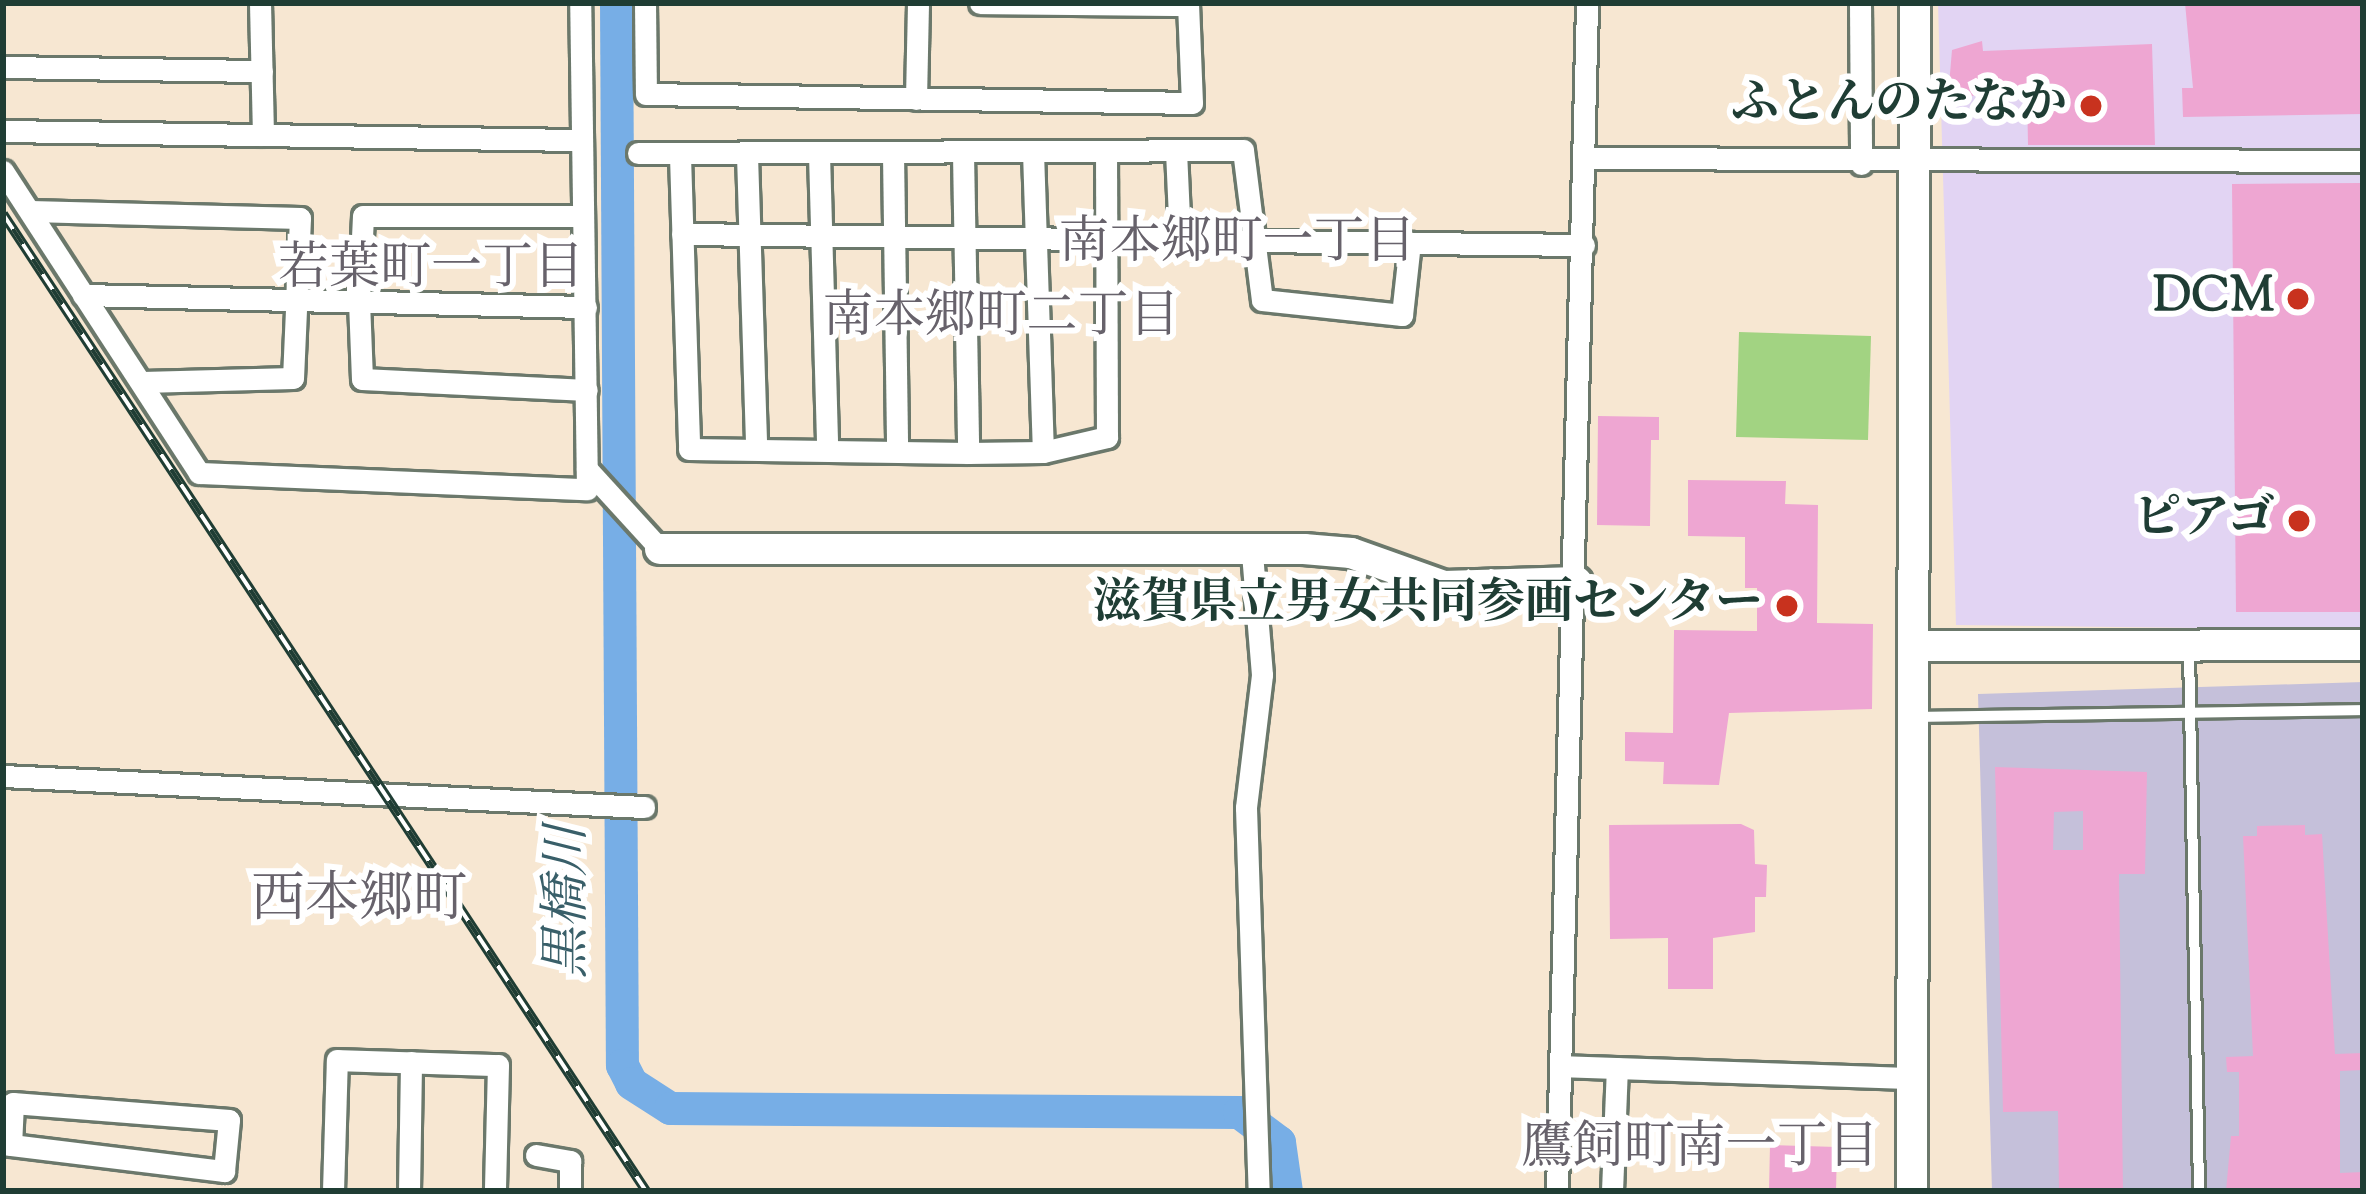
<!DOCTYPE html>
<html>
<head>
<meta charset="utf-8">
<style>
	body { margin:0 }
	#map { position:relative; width:2366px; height:1194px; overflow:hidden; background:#f7e7d2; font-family:"Sorts Mill Goudy","Noto Serif JP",serif }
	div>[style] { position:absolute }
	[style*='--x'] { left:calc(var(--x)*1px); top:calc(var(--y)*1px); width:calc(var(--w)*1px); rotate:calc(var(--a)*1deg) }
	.built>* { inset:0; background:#e2d4f3 }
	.industrial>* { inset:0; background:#c5c0da }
	.green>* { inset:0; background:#a2d382 }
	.river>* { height:33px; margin:-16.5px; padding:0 16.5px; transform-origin:16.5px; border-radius:16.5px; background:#77aee6 }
	.building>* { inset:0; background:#eea6d2 }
	.roads { filter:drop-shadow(3px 0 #6b786b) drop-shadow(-3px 0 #6b786b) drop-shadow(0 3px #6b786b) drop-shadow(0 -3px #6b786b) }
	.lane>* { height:10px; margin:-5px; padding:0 5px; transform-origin:5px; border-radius:5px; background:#fff }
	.street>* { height:21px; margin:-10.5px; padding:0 10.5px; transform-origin:10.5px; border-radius:10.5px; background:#fff }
	.secondary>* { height:30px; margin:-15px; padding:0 15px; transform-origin:15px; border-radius:15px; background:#fff }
	.rail>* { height:10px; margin-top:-5px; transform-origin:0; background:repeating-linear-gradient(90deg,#fff 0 18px,#1f3d34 0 36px); box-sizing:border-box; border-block:3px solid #1f3d34 }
	.dots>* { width:33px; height:33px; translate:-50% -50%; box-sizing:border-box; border:6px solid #fff; border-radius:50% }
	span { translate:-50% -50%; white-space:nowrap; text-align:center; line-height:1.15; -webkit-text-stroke:12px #fff; paint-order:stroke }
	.poi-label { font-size:48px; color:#1f3d34; font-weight:700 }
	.right { translate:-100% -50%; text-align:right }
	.neighbourhood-label { font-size:51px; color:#67626b }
	.water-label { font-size:51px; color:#395f69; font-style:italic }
	.quarter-label { font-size:54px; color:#67626b }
	.frame { position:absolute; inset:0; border:6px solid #1f3d34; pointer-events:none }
</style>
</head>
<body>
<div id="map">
	<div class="built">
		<div style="clip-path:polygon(1938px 3px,2363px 3px,2363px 630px,1956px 625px)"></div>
	</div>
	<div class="industrial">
		<div style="clip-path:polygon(2363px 682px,2363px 1191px,1992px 1191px,1978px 694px)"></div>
	</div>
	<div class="green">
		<div style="clip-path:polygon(1739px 332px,1871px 336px,1868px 440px,1736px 437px)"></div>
	</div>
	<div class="river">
		<div style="--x:616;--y:3;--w:1062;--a:89.68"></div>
		<div style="--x:622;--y:1065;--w:20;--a:63"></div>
		<div style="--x:631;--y:1083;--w:46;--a:32.7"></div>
		<div style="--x:670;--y:1108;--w:569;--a:0.4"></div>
		<div style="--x:1239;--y:1112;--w:50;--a:36.9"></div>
		<div style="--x:1279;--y:1142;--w:49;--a:81.9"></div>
	</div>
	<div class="building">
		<div style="clip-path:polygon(2185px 3px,2363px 3px,2363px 114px,2183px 117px,2182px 88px,2193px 88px)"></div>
		<div style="clip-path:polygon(1982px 41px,1983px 51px,2152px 44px,2155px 145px,2028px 145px,2027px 93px,1948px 97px,1952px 50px)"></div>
		<div style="clip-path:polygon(2363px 183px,2363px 612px,2236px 612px,2232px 184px)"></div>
		<div style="clip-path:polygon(1598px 416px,1659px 417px,1659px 440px,1651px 440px,1650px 526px,1597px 525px)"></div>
		<div style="clip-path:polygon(1688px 480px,1786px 481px,1785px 504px,1818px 505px,1817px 623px,1873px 624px,1872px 709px,1729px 713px,1719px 785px,1663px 784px,1664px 762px,1625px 761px,1625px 732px,1673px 733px,1674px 630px,1757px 631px,1757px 588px,1745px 588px,1745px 537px,1688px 536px)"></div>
		<div style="clip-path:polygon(evenodd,1995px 767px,2147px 772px,2145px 874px,2119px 874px,2123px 1191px,2059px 1191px,2058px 1111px,2003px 1112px,1995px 767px,2083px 811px,2083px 850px,2053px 850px,2054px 812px,2083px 811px)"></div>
		<div style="clip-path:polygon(1741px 824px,1754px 830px,1755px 864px,1767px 865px,1766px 897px,1755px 897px,1755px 932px,1713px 938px,1713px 989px,1668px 989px,1668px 938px,1610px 939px,1609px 825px)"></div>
		<div style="clip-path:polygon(2305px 825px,2305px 835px,2322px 834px,2335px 1054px,2363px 1053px,2363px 1070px,2340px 1071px,2340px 1173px,2363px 1172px,2363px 1191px,2226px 1191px,2231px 1136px,2239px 1136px,2239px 1072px,2227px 1072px,2226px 1057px,2253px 1056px,2243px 836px,2257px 836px,2257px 826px)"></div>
		<div style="clip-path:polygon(1770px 1145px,1837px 1147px,1836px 1191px,1769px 1191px)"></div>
	</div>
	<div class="roads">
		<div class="lane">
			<div style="--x:2189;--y:649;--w:542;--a:88.94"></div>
			<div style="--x:1919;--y:717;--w:444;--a:-0.9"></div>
		</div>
		<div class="street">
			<div style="--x:260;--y:3;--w:132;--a:88.7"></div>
			<div style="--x:645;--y:3;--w:91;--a:89.4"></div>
			<div style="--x:646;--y:94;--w:546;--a:0.94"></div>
			<div style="--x:1192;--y:103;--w:100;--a:-92.3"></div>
			<div style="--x:980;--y:3;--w:208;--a:0.6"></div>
			<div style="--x:1860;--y:3;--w:161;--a:89.6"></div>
			<div style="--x:3;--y:67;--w:259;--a:0.9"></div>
			<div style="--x:916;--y:99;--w:96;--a:-88.8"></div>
			<div style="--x:3;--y:131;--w:576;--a:0.9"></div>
			<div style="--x:1176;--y:151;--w:89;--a:87.4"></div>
			<div style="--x:1033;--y:152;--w:300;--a:88.1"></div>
			<div style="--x:638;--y:153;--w:605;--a:-0.28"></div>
			<div style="--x:1243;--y:150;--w:151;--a:82.8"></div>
			<div style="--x:1262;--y:300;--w:141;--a:6.1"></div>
			<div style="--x:1402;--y:315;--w:73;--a:-83.7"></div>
			<div style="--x:893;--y:153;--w:295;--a:89.2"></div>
			<div style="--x:963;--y:153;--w:300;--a:89"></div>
			<div style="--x:819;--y:154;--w:295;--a:88.4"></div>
			<div style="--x:747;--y:155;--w:294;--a:88.2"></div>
			<div style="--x:680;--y:156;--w:293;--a:88.2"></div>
			<div style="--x:689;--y:449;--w:279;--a:0.8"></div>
			<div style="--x:968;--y:453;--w:75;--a:-0.8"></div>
			<div style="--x:1043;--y:452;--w:66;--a:-13.2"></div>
			<div style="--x:1107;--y:437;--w:286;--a:-90.2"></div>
			<div style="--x:1584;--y:158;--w:779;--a:0.22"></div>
			<div style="--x:3;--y:171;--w:360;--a:57"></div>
			<div style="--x:199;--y:473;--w:388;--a:2.4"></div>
			<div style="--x:587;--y:489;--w:486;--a:-90.8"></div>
			<div style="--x:30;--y:211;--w:270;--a:1.5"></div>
			<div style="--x:300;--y:218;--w:160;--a:92.5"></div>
			<div style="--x:293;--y:378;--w:151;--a:178.5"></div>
			<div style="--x:582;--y:216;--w:219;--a:180"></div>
			<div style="--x:363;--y:216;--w:85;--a:92.7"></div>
			<div style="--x:359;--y:301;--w:78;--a:87.8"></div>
			<div style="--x:362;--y:379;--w:225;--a:2.8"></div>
			<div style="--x:682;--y:234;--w:902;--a:0.7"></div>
			<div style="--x:83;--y:295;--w:503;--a:1.37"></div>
			<div style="--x:587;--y:469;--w:108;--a:47.6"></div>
			<div style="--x:1252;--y:553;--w:122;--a:85.3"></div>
			<div style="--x:1262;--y:675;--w:134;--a:96.9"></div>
			<div style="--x:1246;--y:808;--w:383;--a:88.1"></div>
			<div style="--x:3;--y:776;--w:642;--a:2.77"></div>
			<div style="--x:1561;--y:1066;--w:351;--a:2"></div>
			<div style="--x:3;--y:1144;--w:223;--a:7"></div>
			<div style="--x:224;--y:1171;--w:51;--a:-84.4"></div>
			<div style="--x:229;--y:1120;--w:217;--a:-175.5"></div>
			<div style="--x:13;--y:1103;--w:42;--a:92.7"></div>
			<div style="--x:536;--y:1155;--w:35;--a:10"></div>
			<div style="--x:570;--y:1161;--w:30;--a:90"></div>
			<div style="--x:333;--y:1191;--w:131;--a:-88.3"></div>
			<div style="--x:337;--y:1060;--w:161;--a:1.8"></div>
			<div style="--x:498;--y:1065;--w:126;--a:91.4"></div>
			<div style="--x:409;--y:1191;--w:129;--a:-89.1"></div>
			<div style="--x:1557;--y:1191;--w:1188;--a:-88.55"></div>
			<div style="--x:1612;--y:1191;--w:123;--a:-87.7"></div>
		</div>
		<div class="secondary">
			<div style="--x:660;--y:549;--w:644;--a:0"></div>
			<div style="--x:1304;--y:549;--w:47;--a:4.9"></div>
			<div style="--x:1351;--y:553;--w:99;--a:19.5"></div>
			<div style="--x:1444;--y:586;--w:133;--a:-1.7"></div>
			<div style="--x:1917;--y:646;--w:446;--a:-0.1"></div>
			<div style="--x:1912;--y:1191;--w:1188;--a:-89.86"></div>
		</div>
	</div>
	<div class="rail">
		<div style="--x:3;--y:214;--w:1170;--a:56.65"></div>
	</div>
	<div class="dots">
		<div style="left:2091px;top:106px;background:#c8321e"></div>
		<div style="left:2298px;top:299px;background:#c8321e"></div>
		<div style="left:2299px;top:521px;background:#c8321e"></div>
		<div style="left:1787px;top:606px;background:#c8321e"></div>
	</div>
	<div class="poi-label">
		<span class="right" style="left:2067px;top:106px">ふとんのたなか</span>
		<span class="right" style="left:2274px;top:299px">DCM</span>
		<span class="right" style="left:2275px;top:521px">ピアゴ</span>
		<span class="right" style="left:1763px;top:606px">滋賀県立男女共同参画センター</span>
	</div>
	<div class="neighbourhood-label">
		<span style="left:1237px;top:245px">南本郷町一丁目</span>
		<span style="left:431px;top:271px">若葉町一丁目</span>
		<span style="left:1001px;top:319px">南本郷町二丁目</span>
		<span style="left:1700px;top:1150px">鷹飼町南一丁目</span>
	</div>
	<div class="water-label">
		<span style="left:570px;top:902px;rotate:-90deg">黒橋川</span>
	</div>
	<div class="quarter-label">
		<span style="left:359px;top:902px">西本郷町</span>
	</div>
	<div class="frame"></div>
</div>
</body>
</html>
